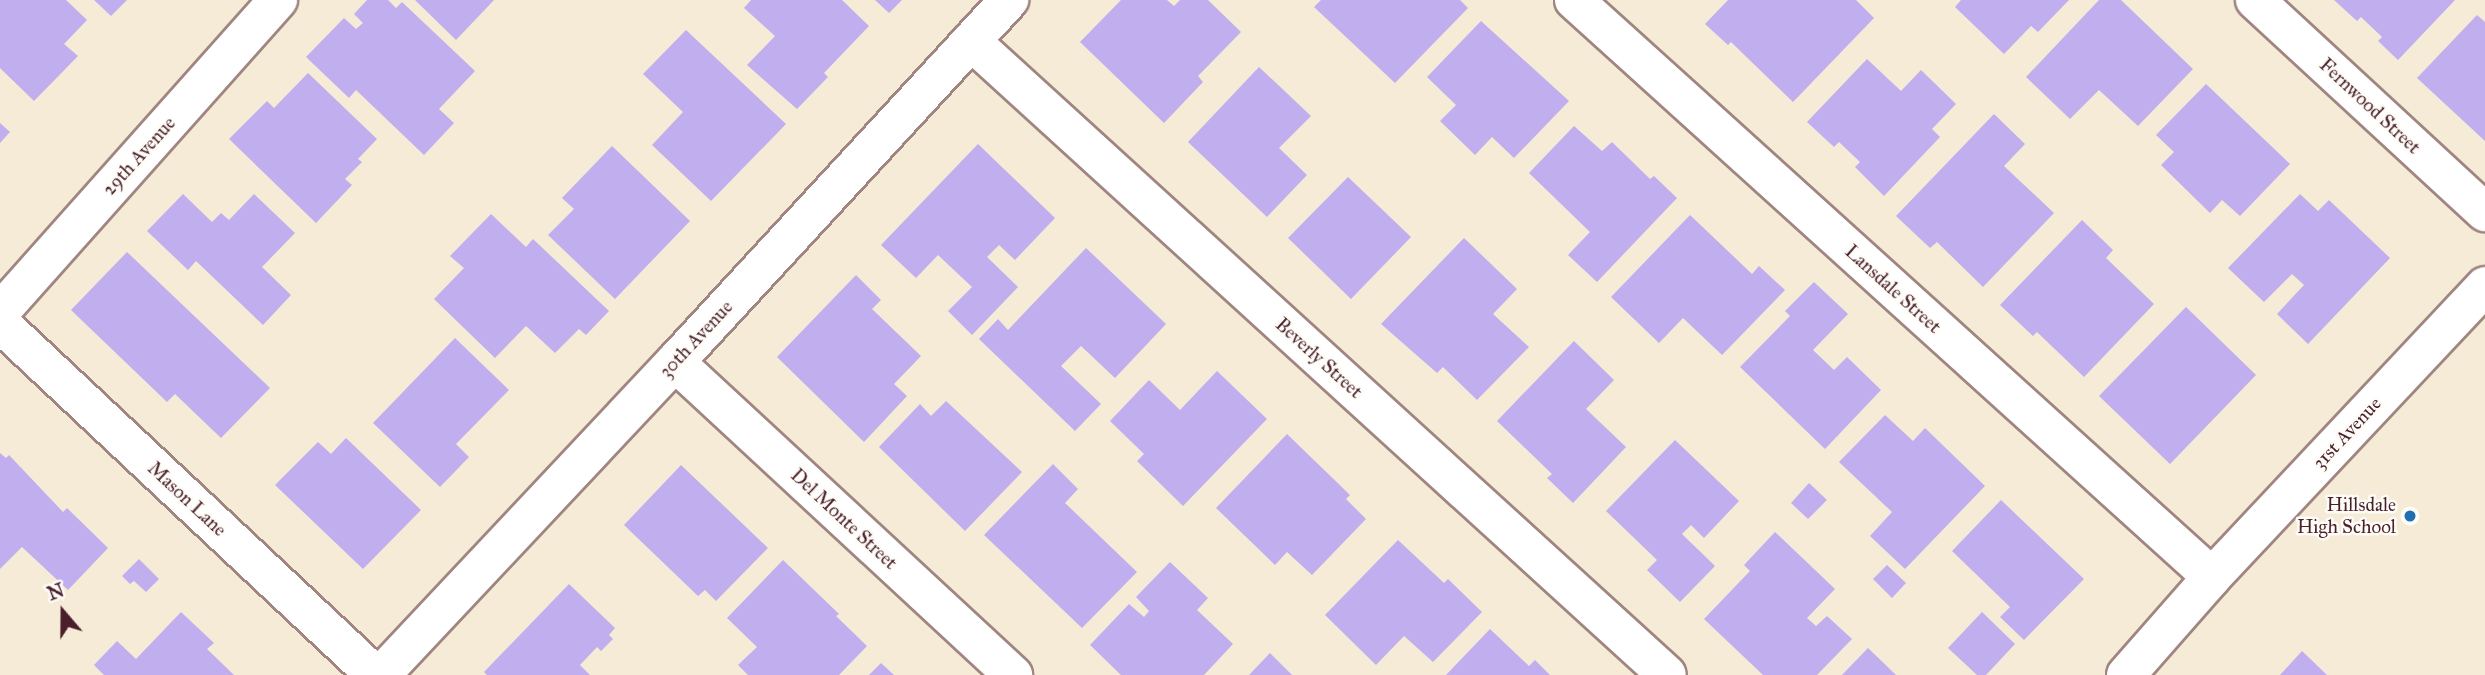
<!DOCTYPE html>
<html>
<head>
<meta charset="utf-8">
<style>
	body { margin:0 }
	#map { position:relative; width:2485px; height:675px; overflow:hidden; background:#f5ebd6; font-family:"IM FELL Great Primer",serif }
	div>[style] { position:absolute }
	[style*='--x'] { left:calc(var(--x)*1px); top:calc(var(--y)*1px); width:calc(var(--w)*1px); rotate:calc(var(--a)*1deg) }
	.building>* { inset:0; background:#c0aeef }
	.roads { filter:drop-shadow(2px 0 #a08580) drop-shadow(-2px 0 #a08580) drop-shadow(0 2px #a08580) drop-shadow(0 -2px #a08580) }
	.minor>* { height:38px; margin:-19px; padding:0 19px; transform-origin:19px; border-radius:19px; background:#fff }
	.tertiary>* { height:38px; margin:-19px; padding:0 19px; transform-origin:19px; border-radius:19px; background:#fff }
	.dots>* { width:19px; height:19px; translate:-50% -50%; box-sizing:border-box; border:4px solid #fdfcf7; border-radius:50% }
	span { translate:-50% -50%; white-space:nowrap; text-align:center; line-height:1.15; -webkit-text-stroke:5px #fdfcf7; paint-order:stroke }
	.street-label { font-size:19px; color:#4a1f2b }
	.poi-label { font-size:19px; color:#4a1f2b }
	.right { translate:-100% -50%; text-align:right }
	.north { position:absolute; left:28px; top:577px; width:70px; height:70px; -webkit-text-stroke:5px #fdfcf7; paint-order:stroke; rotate:340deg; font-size:19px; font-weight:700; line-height:28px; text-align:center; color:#4a1f2b }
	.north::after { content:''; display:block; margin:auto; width:24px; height:32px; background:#4a1f2b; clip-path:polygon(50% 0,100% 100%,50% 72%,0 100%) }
</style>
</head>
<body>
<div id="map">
	<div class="building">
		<div style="clip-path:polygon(0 0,66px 0,87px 20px,64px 44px,78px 56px,34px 101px,0 68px)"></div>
		<div style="clip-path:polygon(94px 0,127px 0,111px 16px)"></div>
		<div style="clip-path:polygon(367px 0,388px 0,396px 8px,402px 2px,475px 71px,439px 109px,454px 123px,424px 155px,356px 90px,349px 98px,306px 57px,344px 18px,356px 29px,363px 23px,354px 14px)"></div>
		<div style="clip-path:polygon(415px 0,494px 0,456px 40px)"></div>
		<div style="clip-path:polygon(751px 0,842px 0,869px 26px,824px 73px,828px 77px,797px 109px,747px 65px,775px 36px,744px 8px)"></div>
		<div style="clip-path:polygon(875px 0,902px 0,889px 13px)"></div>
		<div style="clip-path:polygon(1121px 0,1167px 0,1174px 6px,1180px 0,1208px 0,1241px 32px,1198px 76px,1203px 82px,1164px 123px,1080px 42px)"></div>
		<div style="clip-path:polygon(1321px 0,1460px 0,1468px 8px,1395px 83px,1314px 7px)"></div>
		<div style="clip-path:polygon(1728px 0,1856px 0,1874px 18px,1793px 102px,1731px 42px,1728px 45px,1705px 24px)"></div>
		<div style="clip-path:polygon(1961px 0,2069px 0,2038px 32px,2031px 26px,2004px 54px,1955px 7px)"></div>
		<div style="clip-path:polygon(2099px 0,2121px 0,2193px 69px,2138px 126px,2099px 90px,2070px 119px,2026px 77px)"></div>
		<div style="clip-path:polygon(2334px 0,2455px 0,2398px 60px,2378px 41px,2382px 37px,2361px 17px,2357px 21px)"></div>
		<div style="clip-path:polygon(2477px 15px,2485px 22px,2485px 141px,2417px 78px)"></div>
		<div style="clip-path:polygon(1481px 21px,1569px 101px,1514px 158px,1492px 137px,1475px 155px,1440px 121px,1456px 105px,1427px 77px)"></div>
		<div style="clip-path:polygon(686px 30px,786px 124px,711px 201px,652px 145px,683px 112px,643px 74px)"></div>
		<div style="clip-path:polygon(1867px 59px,1901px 91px,1921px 70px,1956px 104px,1932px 129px,1940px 137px,1884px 196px,1855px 167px,1860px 162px,1839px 142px,1834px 147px,1807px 122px)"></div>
		<div style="clip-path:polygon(1259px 67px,1311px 116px,1279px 148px,1307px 175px,1267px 217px,1188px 142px)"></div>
		<div style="clip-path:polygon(308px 73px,377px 139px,358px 159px,362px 162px,345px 179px,352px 185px,316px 223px,229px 139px,267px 101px,274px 108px)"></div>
		<div style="clip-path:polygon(2206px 84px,2290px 164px,2240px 216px,2222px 200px,2210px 213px,2161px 165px,2174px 152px,2156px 135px)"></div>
		<div style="clip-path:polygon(1994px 114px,2025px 144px,2004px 166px,2054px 213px,1983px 287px,1937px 242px,1930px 248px,1896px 216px)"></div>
		<div style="clip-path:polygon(0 123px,10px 132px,0 143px)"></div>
		<div style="clip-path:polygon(1574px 126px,1602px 151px,1612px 142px,1650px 179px,1654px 176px,1677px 198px,1597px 282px,1568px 255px,1590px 232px,1529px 173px)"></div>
		<div style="clip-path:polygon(978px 144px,1055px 218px,1015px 260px,999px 245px,987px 257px,1018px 287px,972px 335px,948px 311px,972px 287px,938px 255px,916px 278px,881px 245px)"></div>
		<div style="clip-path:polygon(612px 146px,690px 221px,615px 299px,548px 235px,574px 209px,562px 198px)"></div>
		<div style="clip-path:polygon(1348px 177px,1411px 237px,1351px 299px,1288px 238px)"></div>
		<div style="clip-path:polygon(183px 194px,212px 222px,221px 213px,229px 220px,254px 194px,295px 233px,262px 267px,291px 295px,263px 325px,196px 261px,188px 270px,147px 231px)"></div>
		<div style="clip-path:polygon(2300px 194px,2318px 211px,2329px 200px,2390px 258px,2308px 344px,2277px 314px,2304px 285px,2292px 274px,2264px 302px,2228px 268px)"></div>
		<div style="clip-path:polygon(491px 214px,526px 247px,533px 239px,609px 311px,586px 335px,579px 329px,555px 353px,526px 326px,495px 358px,434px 299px,464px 268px,450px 256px)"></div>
		<div style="clip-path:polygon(1690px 215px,1752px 274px,1759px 266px,1785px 290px,1722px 355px,1683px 318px,1659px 343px,1611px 297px)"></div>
		<div style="clip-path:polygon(2082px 220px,2113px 250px,2106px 258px,2154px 304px,2084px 377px,2037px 332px,2033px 336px,2000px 305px)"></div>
		<div style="clip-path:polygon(1464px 238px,1517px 289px,1493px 314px,1529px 347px,1477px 400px,1443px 367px,1437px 373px,1381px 324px)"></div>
		<div style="clip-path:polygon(1086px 248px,1166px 324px,1115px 378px,1081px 346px,1061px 366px,1101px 404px,1075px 431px,979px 339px,998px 319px,1008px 330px)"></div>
		<div style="clip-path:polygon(127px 252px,270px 388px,221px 438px,175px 394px,167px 402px,71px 310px)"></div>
		<div style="clip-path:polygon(856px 275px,881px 300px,872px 309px,921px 356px,894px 384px,907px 396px,864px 442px,777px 357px)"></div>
		<div style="clip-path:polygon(1814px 282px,1848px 314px,1813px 350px,1834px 370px,1847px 357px,1881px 390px,1825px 449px,1740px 367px,1790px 316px,1785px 311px)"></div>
		<div style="clip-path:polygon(2186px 307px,2256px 375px,2170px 464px,2099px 396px)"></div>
		<div style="clip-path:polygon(455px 338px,509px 390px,456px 444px,469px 457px,440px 487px,373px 423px)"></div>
		<div style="clip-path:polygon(1574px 341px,1614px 380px,1586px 409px,1626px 447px,1573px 503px,1547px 478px,1552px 474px,1497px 421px)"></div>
		<div style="clip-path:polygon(1217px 371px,1267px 419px,1183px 506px,1137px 461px,1144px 454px,1110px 421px,1149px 380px,1180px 410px)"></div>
		<div style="clip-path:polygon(946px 401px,1022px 472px,965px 531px,879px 447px,920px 404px,931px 416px)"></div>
		<div style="clip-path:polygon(1885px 415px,1913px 441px,1925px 428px,1985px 486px,1905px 569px,1870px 536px,1892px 512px,1839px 462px)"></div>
		<div style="clip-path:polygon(1287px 434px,1350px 495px,1346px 499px,1366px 519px,1312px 575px,1287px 552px,1275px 565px,1216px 508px)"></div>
		<div style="clip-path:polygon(346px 438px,421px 510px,363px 569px,275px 485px,318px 442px,331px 454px)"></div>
		<div style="clip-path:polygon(1675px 440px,1739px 501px,1704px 538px,1691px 525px,1682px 534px,1715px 566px,1680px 602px,1647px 570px,1657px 560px,1606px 511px)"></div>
		<div style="clip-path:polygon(0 453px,6px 458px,9px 455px,63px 512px,67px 508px,108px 548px,68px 590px,22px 547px,0 569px)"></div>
		<div style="clip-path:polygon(1053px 464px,1078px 489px,1065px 503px,1137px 572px,1082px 628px,984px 535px)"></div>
		<div style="clip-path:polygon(681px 465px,768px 548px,716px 601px,705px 590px,698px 596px,624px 525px)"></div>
		<div style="clip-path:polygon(1809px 483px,1827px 500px,1808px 519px,1791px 503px)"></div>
		<div style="clip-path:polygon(2001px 500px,2084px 579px,2024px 640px,2000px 617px,2010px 607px,1952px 551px)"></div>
		<div style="clip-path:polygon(1775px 532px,1835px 589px,1807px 618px,1816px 626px,1827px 616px,1852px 639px,1817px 675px,1763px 675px,1704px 619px,1750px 571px,1744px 565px)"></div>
		<div style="clip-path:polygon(1398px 540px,1444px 583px,1448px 579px,1482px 612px,1433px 662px,1404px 636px,1376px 665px,1325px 615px)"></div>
		<div style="clip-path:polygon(139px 559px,159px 579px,146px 592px,134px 581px,130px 584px,122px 576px)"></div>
		<div style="clip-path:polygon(783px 560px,839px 614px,836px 616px,867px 646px,839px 675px,748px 675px,738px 665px,757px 647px,727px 618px)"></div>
		<div style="clip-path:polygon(1170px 562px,1208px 598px,1197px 610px,1233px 644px,1204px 675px,1121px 675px,1090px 645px,1129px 604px,1144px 617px,1149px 611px,1136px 597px)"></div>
		<div style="clip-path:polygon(1887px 565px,1906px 583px,1892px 598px,1873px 579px)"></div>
		<div style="clip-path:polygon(569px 584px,615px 628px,609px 635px,613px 639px,601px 651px,597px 647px,580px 665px,590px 675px,487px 675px,484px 672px)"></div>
		<div style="clip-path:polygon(181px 612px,214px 643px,207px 649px,234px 675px,104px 675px,94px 665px,117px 641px,136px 659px)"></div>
		<div style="clip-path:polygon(1982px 612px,2015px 644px,1986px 675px,1977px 675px,1948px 648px)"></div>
		<div style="clip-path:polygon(1490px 629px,1529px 666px,1535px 660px,1550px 675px,1446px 675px)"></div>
		<div style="clip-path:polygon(1868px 648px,1896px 675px,1842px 675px)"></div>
		<div style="clip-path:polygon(2302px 651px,2327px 675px,2280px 675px)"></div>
		<div style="clip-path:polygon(1270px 653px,1292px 675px,1249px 675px)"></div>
		<div style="clip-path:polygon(881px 663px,894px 675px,869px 675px)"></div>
	</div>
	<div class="roads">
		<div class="minor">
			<div style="--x:1574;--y:0;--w:860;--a:42.13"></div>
			<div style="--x:2255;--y:0;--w:313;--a:42.7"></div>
			<div style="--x:971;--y:41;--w:941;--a:42.33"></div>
			<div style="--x:0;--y:312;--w:418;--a:-48.3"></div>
			<div style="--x:0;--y:323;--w:514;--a:43.19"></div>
			<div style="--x:675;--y:362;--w:461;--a:42.8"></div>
			<div style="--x:381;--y:675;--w:429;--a:-46.8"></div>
			<div style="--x:675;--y:362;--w:493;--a:-47.3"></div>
		</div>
		<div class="tertiary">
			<div style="--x:2126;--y:675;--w:130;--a:-48.7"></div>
			<div style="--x:2212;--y:577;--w:399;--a:-46.8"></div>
		</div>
	</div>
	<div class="dots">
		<div style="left:2410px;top:516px;background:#1f6fb2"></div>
	</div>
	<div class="street-label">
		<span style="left:2370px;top:106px;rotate:43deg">Fernwood Street</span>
		<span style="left:139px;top:156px;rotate:-48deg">29th Avenue</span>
		<span style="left:1893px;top:289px;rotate:42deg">Lansdale Street</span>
		<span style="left:696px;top:339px;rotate:-47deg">30th Avenue</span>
		<span style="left:1319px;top:358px;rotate:42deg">Beverly Street</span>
		<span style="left:2347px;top:433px;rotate:-47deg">31st Avenue</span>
		<span style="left:187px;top:499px;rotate:43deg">Mason Lane</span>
		<span style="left:844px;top:519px;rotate:43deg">Del Monte Street</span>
	</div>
	<div class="poi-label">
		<span class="right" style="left:2396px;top:516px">Hillsdale<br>High School</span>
	</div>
	<div class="north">N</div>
</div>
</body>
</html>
